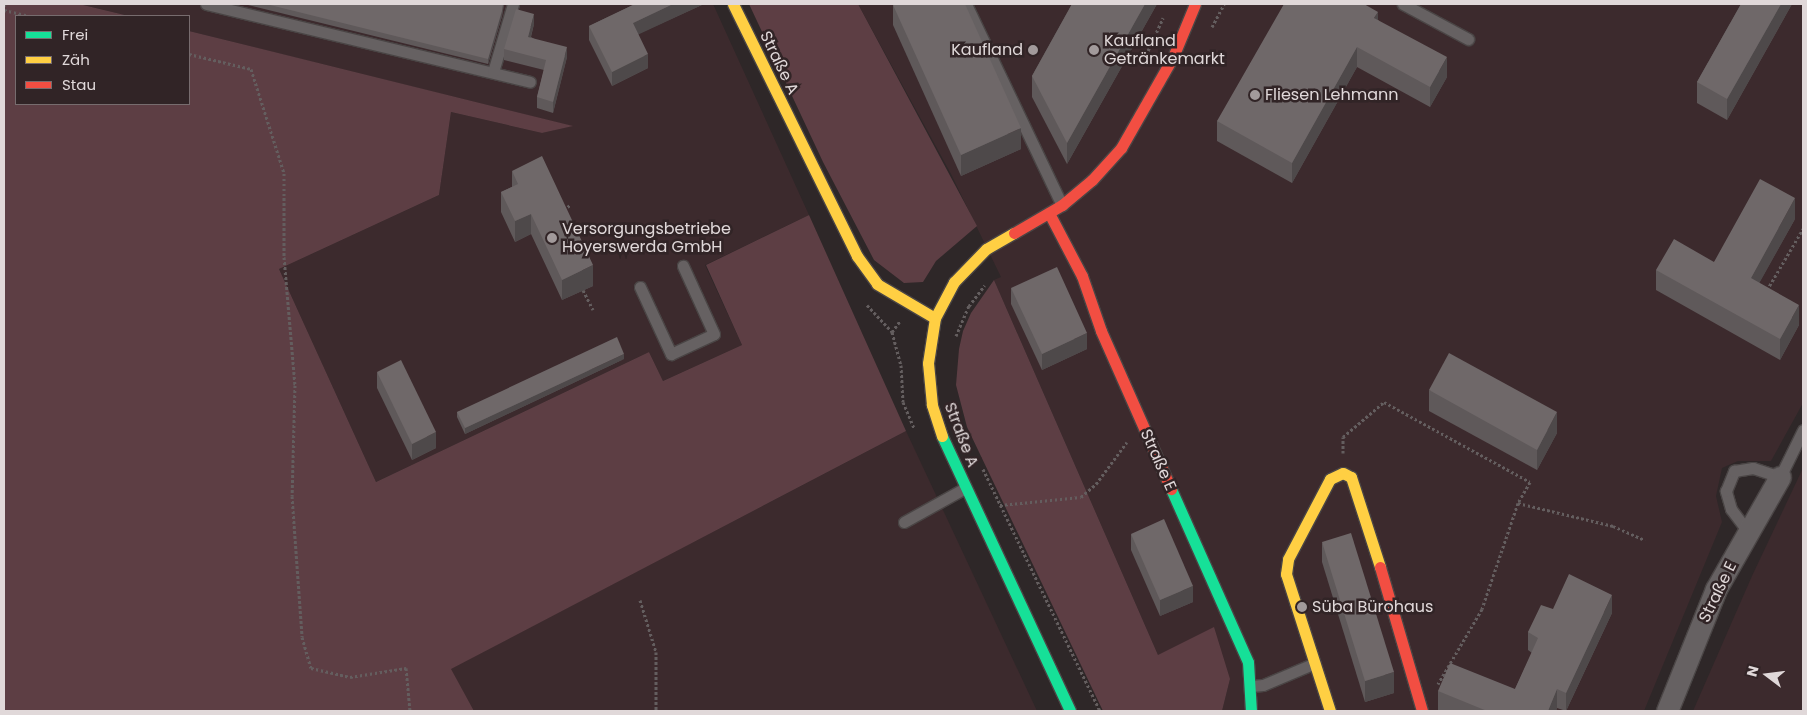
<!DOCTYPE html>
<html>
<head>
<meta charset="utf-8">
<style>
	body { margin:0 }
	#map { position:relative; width:1807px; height:715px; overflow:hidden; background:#2e2728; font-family:Poppins,sans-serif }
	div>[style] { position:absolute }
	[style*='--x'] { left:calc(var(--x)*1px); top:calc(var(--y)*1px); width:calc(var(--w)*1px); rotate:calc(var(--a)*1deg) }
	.built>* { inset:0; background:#3c2a2d }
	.green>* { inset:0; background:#5d3e44 }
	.path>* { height:3px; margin-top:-1.5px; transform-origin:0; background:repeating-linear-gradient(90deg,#645e5f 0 2.5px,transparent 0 5px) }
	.roads { filter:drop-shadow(1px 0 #4a4545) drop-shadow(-1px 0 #4a4545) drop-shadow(0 1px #4a4545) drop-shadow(0 -1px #4a4545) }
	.lane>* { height:11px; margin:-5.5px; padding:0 5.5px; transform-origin:5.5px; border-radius:5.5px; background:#666162 }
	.street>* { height:21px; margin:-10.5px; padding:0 10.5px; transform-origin:10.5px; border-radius:10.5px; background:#666162 }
	.fast>* { height:11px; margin:-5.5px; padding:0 5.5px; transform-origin:5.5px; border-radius:5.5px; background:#16e098 }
	.slow>* { height:11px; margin:-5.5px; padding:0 5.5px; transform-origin:5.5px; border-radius:5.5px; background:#ffcf43 }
	.jam>* { height:11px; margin:-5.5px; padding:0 5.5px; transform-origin:5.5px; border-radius:5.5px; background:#f24e42 }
	.wall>* { inset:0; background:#5f595a }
	.shaded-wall>* { inset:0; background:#4e494a }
	.building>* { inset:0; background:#6f6869 }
	.dots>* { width:14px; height:14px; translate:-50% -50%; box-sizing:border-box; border:2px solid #312426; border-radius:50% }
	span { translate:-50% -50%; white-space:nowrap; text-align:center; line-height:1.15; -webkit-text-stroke:5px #312426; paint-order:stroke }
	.poi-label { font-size:16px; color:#e0d8d9 }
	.left { translate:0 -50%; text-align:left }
	.right { translate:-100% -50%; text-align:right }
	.street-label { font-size:16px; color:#e0d8d9 }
	.frame { position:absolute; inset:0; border:5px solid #e0d8d9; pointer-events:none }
	.legend { position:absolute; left:15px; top:15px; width:175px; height:90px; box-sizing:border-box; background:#312426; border:1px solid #776c6e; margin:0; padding:6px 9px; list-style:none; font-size:15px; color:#e0d8d9 }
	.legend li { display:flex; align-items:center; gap:10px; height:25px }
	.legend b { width:25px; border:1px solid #776c6e }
	.north { position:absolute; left:1742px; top:650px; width:50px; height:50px; -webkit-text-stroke:4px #312426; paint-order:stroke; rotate:285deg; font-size:14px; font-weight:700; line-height:20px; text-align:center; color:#e0d8d9 }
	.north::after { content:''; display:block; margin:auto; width:18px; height:22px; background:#e0d8d9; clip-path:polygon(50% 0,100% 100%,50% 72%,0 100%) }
</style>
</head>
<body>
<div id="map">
	<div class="built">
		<div style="clip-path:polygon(79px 4px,713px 4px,809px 215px,705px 265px,742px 345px,663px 381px,649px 352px,376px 482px,279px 269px,439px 195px,451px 112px,542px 133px,571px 126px,189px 31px,189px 16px,129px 16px)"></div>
		<div style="clip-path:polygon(858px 4px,1803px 4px,1803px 403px,1771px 461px,1738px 461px,1722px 468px,1716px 496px,1722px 522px,1644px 711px,1222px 711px,1230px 679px,1158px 655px,994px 280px,1001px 277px,951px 174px)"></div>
		<div style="clip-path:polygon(906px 431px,1037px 711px,474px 711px,450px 669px)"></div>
		<div style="clip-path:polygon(1803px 468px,1803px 711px,1693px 711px,1752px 576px)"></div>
	</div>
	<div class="green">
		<div style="clip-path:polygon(4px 4px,79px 4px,129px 16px,16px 16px,16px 104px,189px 104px,189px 31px,573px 126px,542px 133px,451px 112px,439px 195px,279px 269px,376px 482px,649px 352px,663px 381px,742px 345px,706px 265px,809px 215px,906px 431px,451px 669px,474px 711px,4px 711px)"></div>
		<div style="clip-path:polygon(749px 4px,858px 4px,977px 226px,936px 261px,923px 282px,904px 283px,874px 260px,823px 162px)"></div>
		<div style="clip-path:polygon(994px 280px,1158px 655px,1214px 627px,1230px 679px,1222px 711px,1103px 711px,967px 427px,956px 385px,959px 349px,963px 331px,971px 313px)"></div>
	</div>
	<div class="path">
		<div style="--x:4;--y:6;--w:2;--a:-63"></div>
		<div style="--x:4;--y:10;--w:26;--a:13"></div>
		<div style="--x:1212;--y:27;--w:26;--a:-62"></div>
		<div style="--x:189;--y:54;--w:64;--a:13.6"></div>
		<div style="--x:251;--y:69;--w:109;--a:72.4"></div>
		<div style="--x:284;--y:173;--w:84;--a:90"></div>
		<div style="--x:284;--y:257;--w:128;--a:85.1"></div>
		<div style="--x:295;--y:385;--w:111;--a:91.5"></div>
		<div style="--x:292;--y:496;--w:141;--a:85.9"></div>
		<div style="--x:302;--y:637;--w:32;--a:74"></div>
		<div style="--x:311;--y:668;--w:40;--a:13"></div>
		<div style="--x:350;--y:677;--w:57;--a:-9.1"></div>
		<div style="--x:406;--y:668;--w:43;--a:84.7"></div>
		<div style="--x:1146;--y:55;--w:41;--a:-65.3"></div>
		<div style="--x:563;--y:209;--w:9;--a:-27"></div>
		<div style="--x:583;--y:290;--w:22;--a:63"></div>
		<div style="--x:1767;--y:290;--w:71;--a:-59.5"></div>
		<div style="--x:867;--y:305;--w:37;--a:47"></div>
		<div style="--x:892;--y:332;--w:34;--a:75"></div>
		<div style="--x:901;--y:365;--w:37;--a:87"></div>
		<div style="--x:903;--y:402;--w:28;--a:67"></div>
		<div style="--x:892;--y:332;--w:14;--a:-54"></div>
		<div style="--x:956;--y:336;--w:33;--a:-67"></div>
		<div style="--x:969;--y:306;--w:26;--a:-53"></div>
		<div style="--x:1343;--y:453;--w:16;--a:-90"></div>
		<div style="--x:1343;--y:437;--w:54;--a:-40.5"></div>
		<div style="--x:1384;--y:402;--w:166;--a:28.7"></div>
		<div style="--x:1530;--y:482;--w:24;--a:120"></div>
		<div style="--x:1518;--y:503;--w:112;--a:108.8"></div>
		<div style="--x:1482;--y:609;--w:87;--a:120.4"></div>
		<div style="--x:983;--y:469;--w:269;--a:64.2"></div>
		<div style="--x:1518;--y:503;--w:98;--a:13.6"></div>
		<div style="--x:1613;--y:526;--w:35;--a:24"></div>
		<div style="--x:1000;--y:505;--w:81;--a:-5.6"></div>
		<div style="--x:1081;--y:497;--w:20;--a:-41"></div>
		<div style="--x:1096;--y:484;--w:52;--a:-53.6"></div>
		<div style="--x:640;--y:600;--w:54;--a:72.9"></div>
		<div style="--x:656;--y:652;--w:59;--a:90"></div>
	</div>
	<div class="roads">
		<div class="lane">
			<div style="--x:206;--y:4;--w:333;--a:13.5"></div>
			<div style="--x:966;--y:4;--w:223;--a:64.5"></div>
			<div style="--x:1403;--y:4;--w:74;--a:28.3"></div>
			<div style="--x:493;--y:72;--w:71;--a:-73.6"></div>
			<div style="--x:640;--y:287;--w:74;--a:65.2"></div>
			<div style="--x:671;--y:354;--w:47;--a:-24.9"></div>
			<div style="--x:714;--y:334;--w:75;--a:-114.5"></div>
			<div style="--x:904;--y:522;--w:70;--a:-29.1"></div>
			<div style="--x:1749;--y:533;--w:30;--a:-127"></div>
			<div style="--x:1731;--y:509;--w:19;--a:-106"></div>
			<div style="--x:1726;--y:491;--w:22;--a:-68"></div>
			<div style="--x:1734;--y:471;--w:19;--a:-9"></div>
			<div style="--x:1753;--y:468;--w:28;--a:18"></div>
			<div style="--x:1780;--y:477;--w:52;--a:-63.9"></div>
			<div style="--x:1251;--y:686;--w:12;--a:-5"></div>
			<div style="--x:1263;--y:685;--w:56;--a:-22.9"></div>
		</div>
		<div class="street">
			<div style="--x:1667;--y:711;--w:131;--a:-68.1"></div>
			<div style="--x:1716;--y:589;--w:129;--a:-60.3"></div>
		</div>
		<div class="fast">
			<div style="--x:942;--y:436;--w:303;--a:65"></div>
			<div style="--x:1171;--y:489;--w:189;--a:66"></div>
			<div style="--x:1248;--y:662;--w:49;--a:86.5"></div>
		</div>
		<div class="slow">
			<div style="--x:733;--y:4;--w:281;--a:63.8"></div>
			<div style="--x:857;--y:256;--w:34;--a:54"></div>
			<div style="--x:877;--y:284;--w:67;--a:30.4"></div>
			<div style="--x:942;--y:436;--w:33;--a:-108"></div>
			<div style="--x:932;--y:405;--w:42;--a:-95.4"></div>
			<div style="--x:928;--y:363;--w:46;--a:-81.2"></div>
			<div style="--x:935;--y:318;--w:41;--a:-62.2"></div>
			<div style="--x:954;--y:282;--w:46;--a:-45.9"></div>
			<div style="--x:986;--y:249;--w:32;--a:-30"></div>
			<div style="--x:1330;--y:711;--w:144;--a:-107.8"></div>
			<div style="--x:1286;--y:574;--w:15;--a:-82"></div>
			<div style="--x:1288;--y:559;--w:90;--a:-62.3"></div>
			<div style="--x:1330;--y:479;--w:14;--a:-25"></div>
			<div style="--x:1343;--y:473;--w:9;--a:27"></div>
			<div style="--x:1351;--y:477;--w:95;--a:72.1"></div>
		</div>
		<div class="jam">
			<div style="--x:1049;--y:213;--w:71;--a:62.4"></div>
			<div style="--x:1082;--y:276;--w:58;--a:70.9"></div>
			<div style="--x:1101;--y:331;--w:173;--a:66.1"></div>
			<div style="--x:1014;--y:233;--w:56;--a:-30.3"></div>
			<div style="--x:1062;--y:205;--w:39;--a:-40"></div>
			<div style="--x:1092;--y:180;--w:43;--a:-47.8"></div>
			<div style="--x:1121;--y:148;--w:105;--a:-60.3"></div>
			<div style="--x:1173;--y:57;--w:57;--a:-67.5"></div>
			<div style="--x:1380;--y:567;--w:150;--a:73.7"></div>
		</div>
	</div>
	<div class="wall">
		<div style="clip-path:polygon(244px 4px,504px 4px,502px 16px,488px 64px)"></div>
		<div style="clip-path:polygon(635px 4px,704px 4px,638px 34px,648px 68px,612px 86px,589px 40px,589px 26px)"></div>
		<div style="clip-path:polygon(1072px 4px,1157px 4px,1067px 164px,1032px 97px,1032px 76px)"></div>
		<div style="clip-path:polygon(1741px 4px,1792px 4px,1727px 120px,1697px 103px,1697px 82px)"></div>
		<div style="clip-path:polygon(893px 5px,1021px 149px,961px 176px,893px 25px)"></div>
		<div style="clip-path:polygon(1378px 20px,1447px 77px,1430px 107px,1357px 67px,1292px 183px,1217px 141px,1217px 121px)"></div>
		<div style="clip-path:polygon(534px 24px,531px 37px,567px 57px,553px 113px,537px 108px,537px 97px,544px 70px,504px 60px,504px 49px)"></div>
		<div style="clip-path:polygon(512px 171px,593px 286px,562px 300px,531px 234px,515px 242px,501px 212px,501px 192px,512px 187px)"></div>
		<div style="clip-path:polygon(1795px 219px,1759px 283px,1799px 325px,1780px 360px,1656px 290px,1656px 270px,1714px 262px)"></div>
		<div style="clip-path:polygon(1011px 288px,1087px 349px,1042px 370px,1011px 304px)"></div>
		<div style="clip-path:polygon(624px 359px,465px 434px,457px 417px,457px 412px)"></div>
		<div style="clip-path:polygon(377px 372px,436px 448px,412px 460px,377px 388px)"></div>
		<div style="clip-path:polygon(1429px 390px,1557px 433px,1537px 470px,1429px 411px)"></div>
		<div style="clip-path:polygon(1131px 534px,1193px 602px,1160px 616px,1131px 550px)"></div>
		<div style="clip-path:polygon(1322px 542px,1394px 693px,1365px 702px,1322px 562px)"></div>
		<div style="clip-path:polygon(1553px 609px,1612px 613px,1566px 711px,1557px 708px,1556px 711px,1441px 711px,1438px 710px,1438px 691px,1515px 689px,1532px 653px,1528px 650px,1528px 632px)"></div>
	</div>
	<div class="shaded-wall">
		<div style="clip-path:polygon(503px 4px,504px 4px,502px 16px,488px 64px,488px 59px)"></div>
		<div style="clip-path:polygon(673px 4px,704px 4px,633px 37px,633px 23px)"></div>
		<div style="clip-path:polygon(1145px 4px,1157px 4px,1067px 164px,1067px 143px)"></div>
		<div style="clip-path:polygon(1781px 4px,1792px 4px,1727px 120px,1727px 99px)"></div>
		<div style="clip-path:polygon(1378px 12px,1378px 32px,1374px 18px)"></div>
		<div style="clip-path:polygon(534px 14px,534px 24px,528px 47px,528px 37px)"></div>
		<div style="clip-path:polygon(567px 47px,567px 57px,553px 113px,553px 102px)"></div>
		<div style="clip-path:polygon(1357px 47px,1357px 67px,1292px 183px,1292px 163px)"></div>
		<div style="clip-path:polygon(648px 54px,648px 68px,612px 86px,612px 72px)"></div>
		<div style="clip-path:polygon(1447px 57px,1447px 77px,1430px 107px,1430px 87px)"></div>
		<div style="clip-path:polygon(1021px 128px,1021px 149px,961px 176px,961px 155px)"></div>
		<div style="clip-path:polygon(1795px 198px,1795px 219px,1751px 298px,1751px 278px)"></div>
		<div style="clip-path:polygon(531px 214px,531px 234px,515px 242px,515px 221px)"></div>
		<div style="clip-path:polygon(593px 265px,593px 286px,562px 300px,562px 280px)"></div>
		<div style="clip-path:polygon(1799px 305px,1799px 325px,1780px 360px,1780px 339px)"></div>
		<div style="clip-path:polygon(1087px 333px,1087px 349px,1042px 370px,1042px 354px)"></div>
		<div style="clip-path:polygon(624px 354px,624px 359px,465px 434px,465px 428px)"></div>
		<div style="clip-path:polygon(1557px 412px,1557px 433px,1537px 470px,1537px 450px)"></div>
		<div style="clip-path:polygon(436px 432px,436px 448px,412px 460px,412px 444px)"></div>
		<div style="clip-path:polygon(1193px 586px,1193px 602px,1160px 616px,1160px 600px)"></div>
		<div style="clip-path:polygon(1612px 595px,1612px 613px,1566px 711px,1566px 693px)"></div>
		<div style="clip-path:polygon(1394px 672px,1394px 693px,1365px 702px,1365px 681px)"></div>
		<div style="clip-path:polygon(1557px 689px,1557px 708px,1556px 711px,1548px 711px)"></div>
	</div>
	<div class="building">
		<div style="clip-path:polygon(266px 4px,503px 4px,502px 11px,488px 59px)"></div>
		<div style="clip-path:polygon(635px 4px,673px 4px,633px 23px,648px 54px,612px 72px,589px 26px)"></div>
		<div style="clip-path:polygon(895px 4px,965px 4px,1021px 128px,961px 155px,893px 5px)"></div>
		<div style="clip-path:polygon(1072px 4px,1145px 4px,1067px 143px,1032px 76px)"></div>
		<div style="clip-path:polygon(1284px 4px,1364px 4px,1378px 12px,1374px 18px,1447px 57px,1430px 87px,1357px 47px,1292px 163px,1217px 121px)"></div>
		<div style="clip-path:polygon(1741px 4px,1781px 4px,1727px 99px,1697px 82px)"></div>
		<div style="clip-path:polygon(516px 9px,534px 14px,528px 37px,567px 47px,553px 102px,537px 97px,546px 60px,504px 49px)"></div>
		<div style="clip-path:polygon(542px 156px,593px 265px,562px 280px,531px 214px,515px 221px,501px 192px,518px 184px,512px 171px)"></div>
		<div style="clip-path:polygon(1760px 179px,1795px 198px,1751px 278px,1799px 305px,1780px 339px,1656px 270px,1674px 239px,1714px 262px)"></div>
		<div style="clip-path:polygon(1057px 267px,1087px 333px,1042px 354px,1011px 288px)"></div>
		<div style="clip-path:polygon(617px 337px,624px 354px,465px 428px,457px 412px)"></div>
		<div style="clip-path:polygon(1449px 353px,1557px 412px,1537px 450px,1429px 390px)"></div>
		<div style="clip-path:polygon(401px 360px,436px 432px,412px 444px,377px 372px)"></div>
		<div style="clip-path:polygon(1164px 519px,1193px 586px,1160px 600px,1131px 534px)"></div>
		<div style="clip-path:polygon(1351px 533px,1394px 672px,1365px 681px,1322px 542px)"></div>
		<div style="clip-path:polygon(1569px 574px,1612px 595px,1566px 693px,1557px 689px,1548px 711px,1487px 711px,1438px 691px,1450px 663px,1515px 689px,1538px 638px,1528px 632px,1541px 605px,1553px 609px)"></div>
	</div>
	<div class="dots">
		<div style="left:1033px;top:50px;background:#a29a9b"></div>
		<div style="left:1094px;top:50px;background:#a29a9b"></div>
		<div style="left:1255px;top:95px;background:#a29a9b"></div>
		<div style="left:552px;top:238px;background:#a29a9b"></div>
		<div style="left:1302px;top:607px;background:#a29a9b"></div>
	</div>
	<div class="poi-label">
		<span class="left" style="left:1104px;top:50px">Kaufland<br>Getränkemarkt</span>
		<span class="right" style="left:1023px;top:50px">Kaufland</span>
		<span class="left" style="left:1265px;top:95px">Fliesen Lehmann</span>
		<span class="left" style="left:562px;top:238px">Versorgungsbetriebe<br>Hoyerswerda GmbH</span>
		<span class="left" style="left:1312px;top:607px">Süba Bürohaus</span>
	</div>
	<div class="street-label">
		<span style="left:779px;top:63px;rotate:64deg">Straße A</span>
		<span style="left:961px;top:435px;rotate:69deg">Straße A</span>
		<span style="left:1158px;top:460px;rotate:66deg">Straße E</span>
		<span style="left:1718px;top:592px;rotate:-64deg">Straße E</span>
	</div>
	<div class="frame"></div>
	<ul class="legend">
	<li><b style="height:6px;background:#16e098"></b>Frei</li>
	<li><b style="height:6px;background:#ffcf43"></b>Zäh</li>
	<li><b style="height:6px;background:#f24e42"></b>Stau</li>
	</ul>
	<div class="north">N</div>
</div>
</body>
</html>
